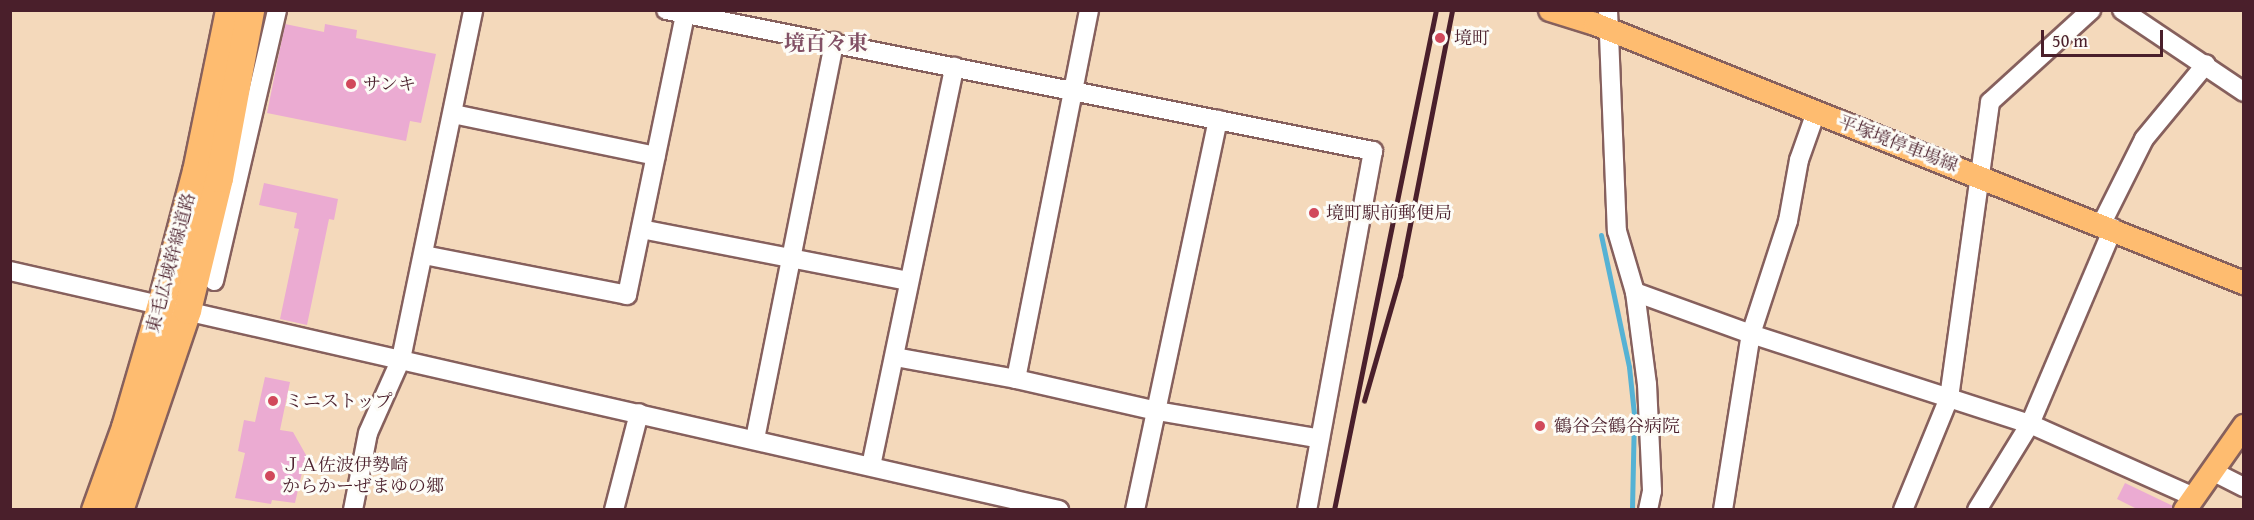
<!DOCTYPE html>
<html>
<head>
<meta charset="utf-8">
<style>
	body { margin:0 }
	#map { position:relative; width:2254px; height:520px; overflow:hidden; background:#f4d9bb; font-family:"Gentium Book Plus","Noto Serif JP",serif }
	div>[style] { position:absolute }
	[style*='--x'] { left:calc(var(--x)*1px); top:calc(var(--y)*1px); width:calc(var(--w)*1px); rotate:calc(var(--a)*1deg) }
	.stream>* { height:5px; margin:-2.5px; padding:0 2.5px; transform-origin:2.5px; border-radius:2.5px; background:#56b2d4 }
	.building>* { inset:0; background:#ebabd2 }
	.roads { filter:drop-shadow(2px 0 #86605d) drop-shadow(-2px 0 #86605d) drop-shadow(0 2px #86605d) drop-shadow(0 -2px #86605d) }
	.minor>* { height:18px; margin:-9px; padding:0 9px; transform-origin:9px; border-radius:9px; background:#fff }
	.major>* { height:22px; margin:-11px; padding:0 11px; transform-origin:11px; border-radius:11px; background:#febc70 }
	.highway>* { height:27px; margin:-13.5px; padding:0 13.5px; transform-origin:13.5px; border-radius:13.5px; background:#febc70 }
	.rail>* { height:4.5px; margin:-2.25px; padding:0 2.25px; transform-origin:2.25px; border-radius:2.25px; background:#4a1f2b }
	.dots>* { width:16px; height:16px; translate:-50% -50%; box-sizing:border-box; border:3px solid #fdfcf7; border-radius:50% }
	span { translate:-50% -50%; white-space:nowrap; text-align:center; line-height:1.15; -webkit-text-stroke:6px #fdfcf7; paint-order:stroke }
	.poi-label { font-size:18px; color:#4a1f2b }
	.left { translate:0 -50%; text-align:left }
	.street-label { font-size:18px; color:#4a1f2b }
	.quarter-label { font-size:21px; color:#825065; font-weight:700 }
	.frame { position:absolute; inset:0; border:12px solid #4a1f2b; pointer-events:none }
	.scale { position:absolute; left:2041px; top:30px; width:122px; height:27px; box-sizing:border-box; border:3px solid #4a1f2b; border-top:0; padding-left:8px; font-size:18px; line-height:21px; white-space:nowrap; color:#4a1f2b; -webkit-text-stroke:4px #fdfcf7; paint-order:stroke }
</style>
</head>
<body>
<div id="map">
	<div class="stream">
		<div style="--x:1601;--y:235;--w:135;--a:78"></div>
		<div style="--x:1629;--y:367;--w:47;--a:83.9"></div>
		<div style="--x:1634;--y:414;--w:96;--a:91.2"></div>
	</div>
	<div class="building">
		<div style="clip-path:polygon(285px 24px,324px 32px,325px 24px,357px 30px,356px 38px,436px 54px,421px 123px,410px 121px,406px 141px,267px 113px)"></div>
		<div style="clip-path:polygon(264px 183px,338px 199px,334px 220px,329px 219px,307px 325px,280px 319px,299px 229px,294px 228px,297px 213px,259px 205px)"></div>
		<div style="clip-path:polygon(265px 377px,290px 382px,280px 430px,293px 432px,306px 455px,295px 503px,272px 500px,271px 504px,235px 498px,245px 453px,238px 451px,244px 420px,255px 422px)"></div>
		<div style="clip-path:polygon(2125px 483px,2173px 506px,2172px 510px,2139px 510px,2117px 499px)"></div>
	</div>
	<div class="roads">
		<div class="minor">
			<div style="--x:666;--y:10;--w:721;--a:11.28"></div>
			<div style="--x:1373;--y:151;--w:365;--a:100.4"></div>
			<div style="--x:1608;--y:10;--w:221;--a:87.7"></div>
			<div style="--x:1617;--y:231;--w:64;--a:73.6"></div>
			<div style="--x:1635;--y:292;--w:93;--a:82.6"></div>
			<div style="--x:1647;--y:384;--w:107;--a:87.3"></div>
			<div style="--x:1652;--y:491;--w:19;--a:102"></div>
			<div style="--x:2122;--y:10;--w:147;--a:33.9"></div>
			<div style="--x:453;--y:114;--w:207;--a:11.7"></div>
			<div style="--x:2102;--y:223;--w:94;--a:-63.4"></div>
			<div style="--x:2144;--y:139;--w:97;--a:-50.4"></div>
			<div style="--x:641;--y:229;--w:273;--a:11"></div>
			<div style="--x:424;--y:255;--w:207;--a:11.1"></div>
			<div style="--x:627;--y:295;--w:286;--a:-78.3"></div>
			<div style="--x:10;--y:271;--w:1076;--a:12.83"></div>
			<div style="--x:214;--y:281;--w:278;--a:-76.9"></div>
			<div style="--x:1635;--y:292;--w:123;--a:19.9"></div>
			<div style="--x:1751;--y:334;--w:293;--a:17.9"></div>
			<div style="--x:2030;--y:424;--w:180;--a:24"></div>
			<div style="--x:895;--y:357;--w:123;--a:10.3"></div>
			<div style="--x:1016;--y:379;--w:145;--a:12.8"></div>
			<div style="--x:1157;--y:411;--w:162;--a:9.6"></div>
			<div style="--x:1016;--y:379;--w:376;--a:-78.8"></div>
			<div style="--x:755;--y:439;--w:405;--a:-78.7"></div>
			<div style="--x:871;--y:466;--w:408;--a:-78.2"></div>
			<div style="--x:2212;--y:471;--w:36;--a:27"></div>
			<div style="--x:353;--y:510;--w:78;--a:-79"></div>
			<div style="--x:368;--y:433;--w:81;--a:-66"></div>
			<div style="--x:401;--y:359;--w:356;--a:-78.3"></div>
			<div style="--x:614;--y:510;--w:100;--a:-75.5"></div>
			<div style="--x:1135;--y:510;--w:399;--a:-78"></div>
			<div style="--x:1723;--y:510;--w:178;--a:-81"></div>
			<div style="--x:1751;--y:334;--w:119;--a:-71.9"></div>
			<div style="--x:1788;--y:221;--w:62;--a:-79.8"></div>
			<div style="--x:1799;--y:160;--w:51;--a:-70.5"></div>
			<div style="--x:1903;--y:510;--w:121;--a:-67.7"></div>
			<div style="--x:1949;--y:398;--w:299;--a:-82.1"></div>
			<div style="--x:1990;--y:102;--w:137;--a:-42.3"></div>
			<div style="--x:1977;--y:510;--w:101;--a:-58.4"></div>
			<div style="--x:2030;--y:424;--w:213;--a:-67"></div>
		</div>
		<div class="major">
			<div style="--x:1550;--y:10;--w:47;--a:17.3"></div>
			<div style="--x:1595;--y:24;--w:699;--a:21.76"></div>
			<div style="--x:2185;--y:510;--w:103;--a:-54.9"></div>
		</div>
		<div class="highway">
			<div style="--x:95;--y:510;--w:88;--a:-70.1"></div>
			<div style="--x:125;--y:427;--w:128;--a:-73.7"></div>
			<div style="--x:161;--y:304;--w:138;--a:-75.3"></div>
			<div style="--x:196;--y:171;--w:164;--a:-78.4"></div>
			<div style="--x:119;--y:510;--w:211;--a:-71.2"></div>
			<div style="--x:187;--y:310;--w:136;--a:-76.4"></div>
			<div style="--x:219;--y:178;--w:171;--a:-79.5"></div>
		</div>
	</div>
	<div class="rail">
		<div style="--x:1364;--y:401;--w:130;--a:-73.9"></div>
		<div style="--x:1400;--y:276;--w:271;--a:-78.9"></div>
		<div style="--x:1334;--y:510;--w:510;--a:-78.47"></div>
	</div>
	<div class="dots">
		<div style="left:1440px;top:38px;background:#d1495b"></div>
		<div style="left:351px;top:84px;background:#d1495b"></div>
		<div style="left:1314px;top:213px;background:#d1495b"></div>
		<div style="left:273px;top:401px;background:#d1495b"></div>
		<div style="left:1540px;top:426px;background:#d1495b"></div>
		<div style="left:270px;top:476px;background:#d1495b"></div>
	</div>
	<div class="poi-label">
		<span class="left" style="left:1454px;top:38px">境町</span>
		<span class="left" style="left:363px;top:84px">サンキ</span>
		<span class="left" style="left:1326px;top:213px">境町駅前郵便局</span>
		<span class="left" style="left:285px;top:401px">ミニストップ</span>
		<span class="left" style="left:1554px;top:426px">鶴谷会鶴谷病院</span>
		<span class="left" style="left:282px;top:476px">ＪＡ佐波伊勢崎<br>からかーぜまゆの郷</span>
	</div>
	<div class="street-label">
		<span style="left:1898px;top:144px;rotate:21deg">平塚境停車場線</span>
		<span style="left:171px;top:263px;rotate:-75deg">東毛広域幹線道路</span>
	</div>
	<div class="quarter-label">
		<span style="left:826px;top:43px">境百々東</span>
	</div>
	<div class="frame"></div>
	<div class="scale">50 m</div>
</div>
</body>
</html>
